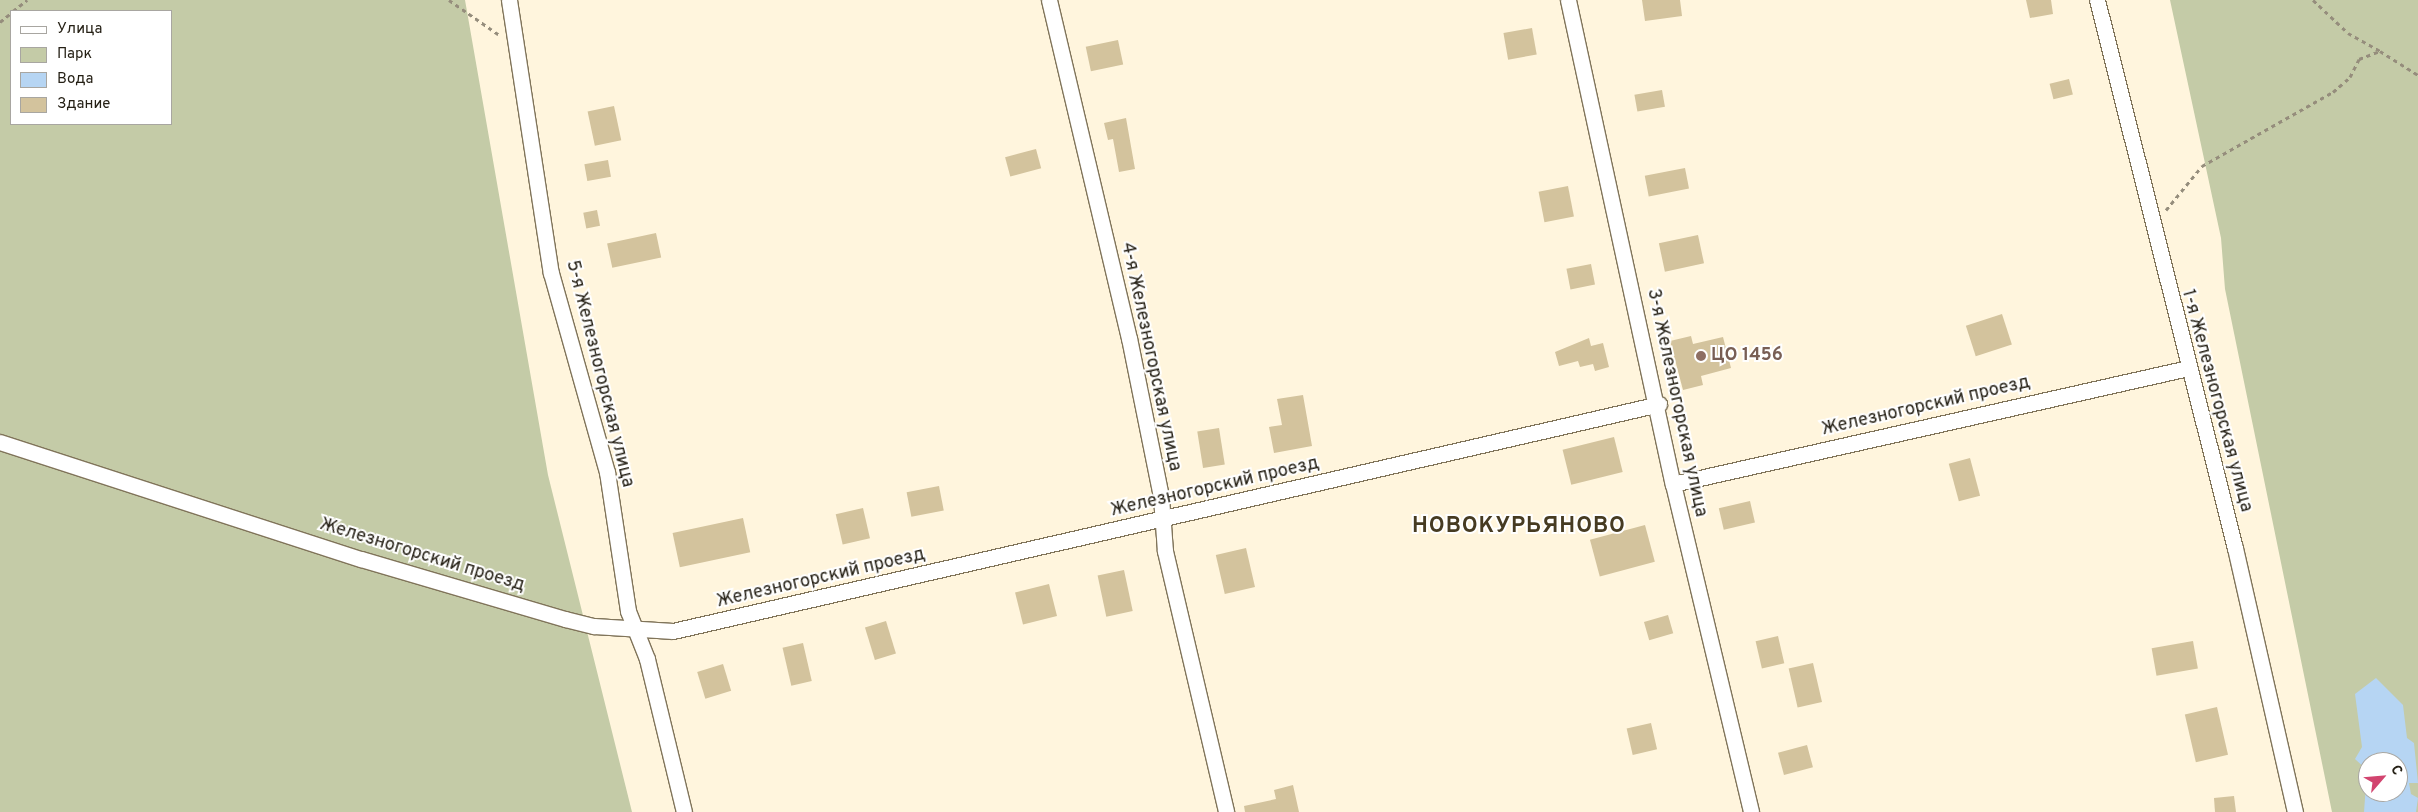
<!DOCTYPE html>
<meta charset="utf-8">
<style>
body{margin:0}
#map{position:relative;width:2418px;height:812px;overflow:hidden;background:#fff5dd;font-family:Overpass,sans-serif}
div>[style]{position:absolute}
.green>*{inset:0;background:#c4cba7}
.water>*{inset:0;background:#b6d5f3}
.building>*{inset:0;background:#d3c39d;transform-origin:0 0}
.path>*{height:3px;margin-top:-1.5px;transform-origin:0;background:repeating-linear-gradient(90deg,#958d7c 0 4px,transparent 0 8px)}
.roads{filter:drop-shadow(1px 0 #80745a) drop-shadow(-1px 0 #80745a) drop-shadow(0 1px #80745a) drop-shadow(0 -1px #80745a)}
.street>*{height:15px;margin:-7.5px;padding:0 7.5px;transform-origin:7.5px;border-radius:7.5px;background:#fff}
.dots>*{width:14px;height:14px;translate:-50% -50%;box-sizing:border-box;border:2px solid #fff;border-radius:50%}
span{translate:-50% -50%;white-space:nowrap;text-align:center;line-height:1.15;-webkit-text-stroke:4px #fff;paint-order:stroke}
.education-label{font-size:18px;color:#785e54;font-weight:700}
.left{translate:0 -50%;text-align:left}
.street-label{font-size:18px;color:#252015}
.district-label{font-size:22px;color:#463b22;font-weight:700;letter-spacing:1px}
.legend{position:absolute;left:10px;top:10px;width:162px;height:115px;box-sizing:border-box;background:#fff;border:1px solid #a8a6a1;margin:0;padding:6px 9px;list-style:none;font-size:15px;color:#252015}
.legend li{display:flex;align-items:center;gap:10px;height:25px}
.legend b{width:25px;border:1px solid #a8a6a1}
.north{position:absolute;left:2358px;top:752px;width:50px;height:50px;box-sizing:border-box;background:#fff;border:1px solid #a8a6a1;border-radius:50%;rotate:63deg;font-size:14px;font-weight:700;line-height:20px;text-align:center;color:#252015}
.north::after{content:'';display:block;margin:auto;width:18px;height:22px;background:#d2446f;clip-path:polygon(50% 0,100% 100%,50% 72%,0 100%)}
</style>
<div id="map">
<div class="green">
<div style="clip-path:polygon(evenodd,0 0,465px 0,548px 475px,632px 812px,0 812px,0 0,11px 11px,171px 11px,171px 124px,11px 124px,11px 11px)"></div>
<div style="clip-path:polygon(evenodd,2170px 0,2418px 0,2418px 812px,2332px 812px,2225px 289px,2221px 238px,2170px 0,2368px 762px,2398px 762px,2398px 792px,2368px 792px,2368px 762px)"></div>
</div>
<div class="water">
<div style="clip-path:polygon(evenodd,2376px 678px,2403px 705px,2407px 738px,2414px 743px,2418px 783px,2409px 783px,2411px 794px,2418px 798px,2416px 812px,2364px 812px,2367px 770px,2355px 759px,2362px 747px,2355px 694px,2376px 678px,2368px 762px,2398px 762px,2398px 792px,2368px 792px,2368px 762px)"></div>
</div>
<div class="building">
<div style="clip-path:polygon(1642px 0,1680px 0,1682px 16px,1645px 21px)"></div>
<div style="clip-path:polygon(2026px 0,2051px 0,2053px 14px,2030px 18px)"></div>
<div style="left:1532px;top:28px;width:27px;height:29px;rotate:80deg"></div>
<div style="left:1118px;top:40px;width:25px;height:33px;rotate:78deg"></div>
<div style="left:2069px;top:79px;width:16px;height:20px;rotate:76deg"></div>
<div style="left:1662px;top:90px;width:17px;height:28px;rotate:80deg"></div>
<div style="left:614px;top:106px;width:35px;height:27px;rotate:78deg"></div>
<div style="clip-path:polygon(1126px 118px,1135px 169px,1119px 172px,1113px 139px,1108px 140px,1104px 123px)"></div>
<div style="left:1036px;top:149px;width:20px;height:32px;rotate:75deg"></div>
<div style="left:608px;top:160px;width:17px;height:24px;rotate:80deg"></div>
<div style="left:1685px;top:168px;width:21px;height:41px;rotate:79deg"></div>
<div style="left:1568px;top:186px;width:31px;height:30px;rotate:79deg"></div>
<div style="left:597px;top:210px;width:16px;height:14px;rotate:79deg"></div>
<div style="left:656px;top:233px;width:25px;height:50px;rotate:78deg"></div>
<div style="left:1698px;top:235px;width:29px;height:40px;rotate:78deg"></div>
<div style="left:1591px;top:264px;width:21px;height:25px;rotate:79deg"></div>
<div style="left:2002px;top:314px;width:32px;height:38px;rotate:72deg"></div>
<div style="clip-path:polygon(1691px 336px,1693px 344px,1723px 337px,1731px 368px,1701px 376px,1703px 385px,1683px 390px,1670px 341px)"></div>
<div style="clip-path:polygon(1589px 338px,1591px 346px,1603px 343px,1609px 367px,1595px 371px,1593px 364px,1580px 367px,1578px 361px,1559px 366px,1555px 352px)"></div>
<div style="clip-path:polygon(1303px 395px,1312px 446px,1274px 453px,1269px 427px,1282px 425px,1277px 399px)"></div>
<div style="left:1219px;top:428px;width:37px;height:22px;rotate:81deg"></div>
<div style="left:1614px;top:437px;width:36px;height:53px;rotate:76deg"></div>
<div style="left:1970px;top:458px;width:39px;height:22px;rotate:75deg"></div>
<div style="left:939px;top:486px;width:25px;height:33px;rotate:79deg"></div>
<div style="left:1750px;top:501px;width:22px;height:32px;rotate:77deg"></div>
<div style="left:863px;top:508px;width:31px;height:28px;rotate:77deg"></div>
<div style="left:743px;top:518px;width:35px;height:72px;rotate:78deg"></div>
<div style="left:1645px;top:525px;width:38px;height:57px;rotate:75deg"></div>
<div style="left:1246px;top:548px;width:40px;height:31px;rotate:77deg"></div>
<div style="left:1124px;top:570px;width:42px;height:27px;rotate:78deg"></div>
<div style="left:1049px;top:584px;width:33px;height:35px;rotate:76deg"></div>
<div style="left:1668px;top:615px;width:19px;height:25px;rotate:74deg"></div>
<div style="left:886px;top:621px;width:34px;height:22px;rotate:73deg"></div>
<div style="left:1778px;top:636px;width:28px;height:23px;rotate:77deg"></div>
<div style="left:2193px;top:641px;width:28px;height:42px;rotate:80deg"></div>
<div style="left:803px;top:643px;width:39px;height:21px;rotate:77deg"></div>
<div style="left:1813px;top:663px;width:40px;height:25px;rotate:77deg"></div>
<div style="left:723px;top:664px;width:28px;height:27px;rotate:73deg"></div>
<div style="left:2217px;top:707px;width:49px;height:33px;rotate:77deg"></div>
<div style="left:1651px;top:723px;width:27px;height:25px;rotate:77deg"></div>
<div style="left:1807px;top:745px;width:23px;height:30px;rotate:75deg"></div>
<div style="clip-path:polygon(1293px 785px,1299px 812px,1245px 812px,1244px 806px,1276px 799px,1274px 790px)"></div>
<div style="clip-path:polygon(2234px 796px,2236px 812px,2215px 812px,2214px 798px)"></div>
</div>
<div class="path">
<div style="left:449px;top:0;width:60px;rotate:34.8deg"></div>
<div style="left:2313px;top:0;width:48px;rotate:43.3deg"></div>
<div style="left:2348px;top:33px;width:37px;rotate:29deg"></div>
<div style="left:13px;top:11px;width:18px;rotate:-38deg"></div>
<div style="left:0;top:22px;width:14px;rotate:-39deg"></div>
<div style="left:2166px;top:210px;width:57px;rotate:-50.7deg"></div>
<div style="left:2202px;top:166px;width:150px;rotate:-29.5deg"></div>
<div style="left:2333px;top:92px;width:23px;rotate:-41deg"></div>
<div style="left:2350px;top:77px;width:20px;rotate:-63deg"></div>
<div style="left:2359px;top:59px;width:22px;rotate:-21deg"></div>
<div style="left:2380px;top:51px;width:45px;rotate:32.3deg"></div>
</div>
<div class="roads">
<div class="street">
<div style="left:509px;top:0;width:276px;rotate:81.3deg"></div>
<div style="left:551px;top:273px;width:207px;rotate:74.3deg"></div>
<div style="left:607px;top:472px;width:141px;rotate:81.4deg"></div>
<div style="left:628px;top:611px;width:52px;rotate:68.4deg"></div>
<div style="left:647px;top:659px;width:157px;rotate:76.4deg"></div>
<div style="left:1049px;top:0;width:347px;rotate:76.7deg"></div>
<div style="left:1129px;top:338px;width:162px;rotate:78.6deg"></div>
<div style="left:1161px;top:497px;width:54px;rotate:85.8deg"></div>
<div style="left:1165px;top:551px;width:268px;rotate:76.8deg"></div>
<div style="left:1568px;top:0;width:495px;rotate:77.8deg"></div>
<div style="left:1673px;top:484px;width:337px;rotate:76.6deg"></div>
<div style="left:2097px;top:0;width:565px;rotate:75.87deg"></div>
<div style="left:2235px;top:548px;width:271px;rotate:77.2deg"></div>
<div style="left:0;top:442px;width:379px;rotate:18deg"></div>
<div style="left:361px;top:559px;width:213px;rotate:16.4deg"></div>
<div style="left:565px;top:619px;width:30px;rotate:14deg"></div>
<div style="left:594px;top:626px;width:79px;rotate:3.6deg"></div>
<div style="left:673px;top:631px;width:1012px;rotate:-12.96deg"></div>
<div style="left:1673px;top:484px;width:528px;rotate:-12.69deg"></div>
</div>
</div>
<div class="dots">
<div style="left:1701px;top:356px;background:#8d6e63"></div>
</div>
<div class="education-label">
<span class="left" style="left:1711px;top:356px">ЦО 1456</span>
</div>
<div class="street-label">
<span style="left:1150px;top:357px;rotate:78deg">4-я Железногорская улица</span>
<span style="left:599px;top:374px;rotate:76deg">5-я Железногорская улица</span>
<span style="left:2216px;top:401px;rotate:75deg">1-я Железногорская улица</span>
<span style="left:1676px;top:403px;rotate:78deg">3-я Железногорская улица</span>
<span style="left:1926px;top:407px;rotate:-13deg">Железногорский проезд</span>
<span style="left:1215px;top:488px;rotate:-13deg">Железногорский проезд</span>
<span style="left:422px;top:556px;rotate:17deg">Железногорский проезд</span>
<span style="left:821px;top:579px;rotate:-13deg">Железногорский проезд</span>
</div>
<div class="district-label">
<span style="left:1519px;top:527px">НОВОКУРЬЯНОВО</span>
</div>
<ul class="legend">
<li><b style="height:6px;background:#fff"></b>Улица</li>
<li><b style="height:14px;background:#c4cba7"></b>Парк</li>
<li><b style="height:14px;background:#b6d5f3"></b>Вода</li>
<li><b style="height:14px;background:#d3c39d"></b>Здание</li>
</ul>
<div class="north">С</div>
</div>
